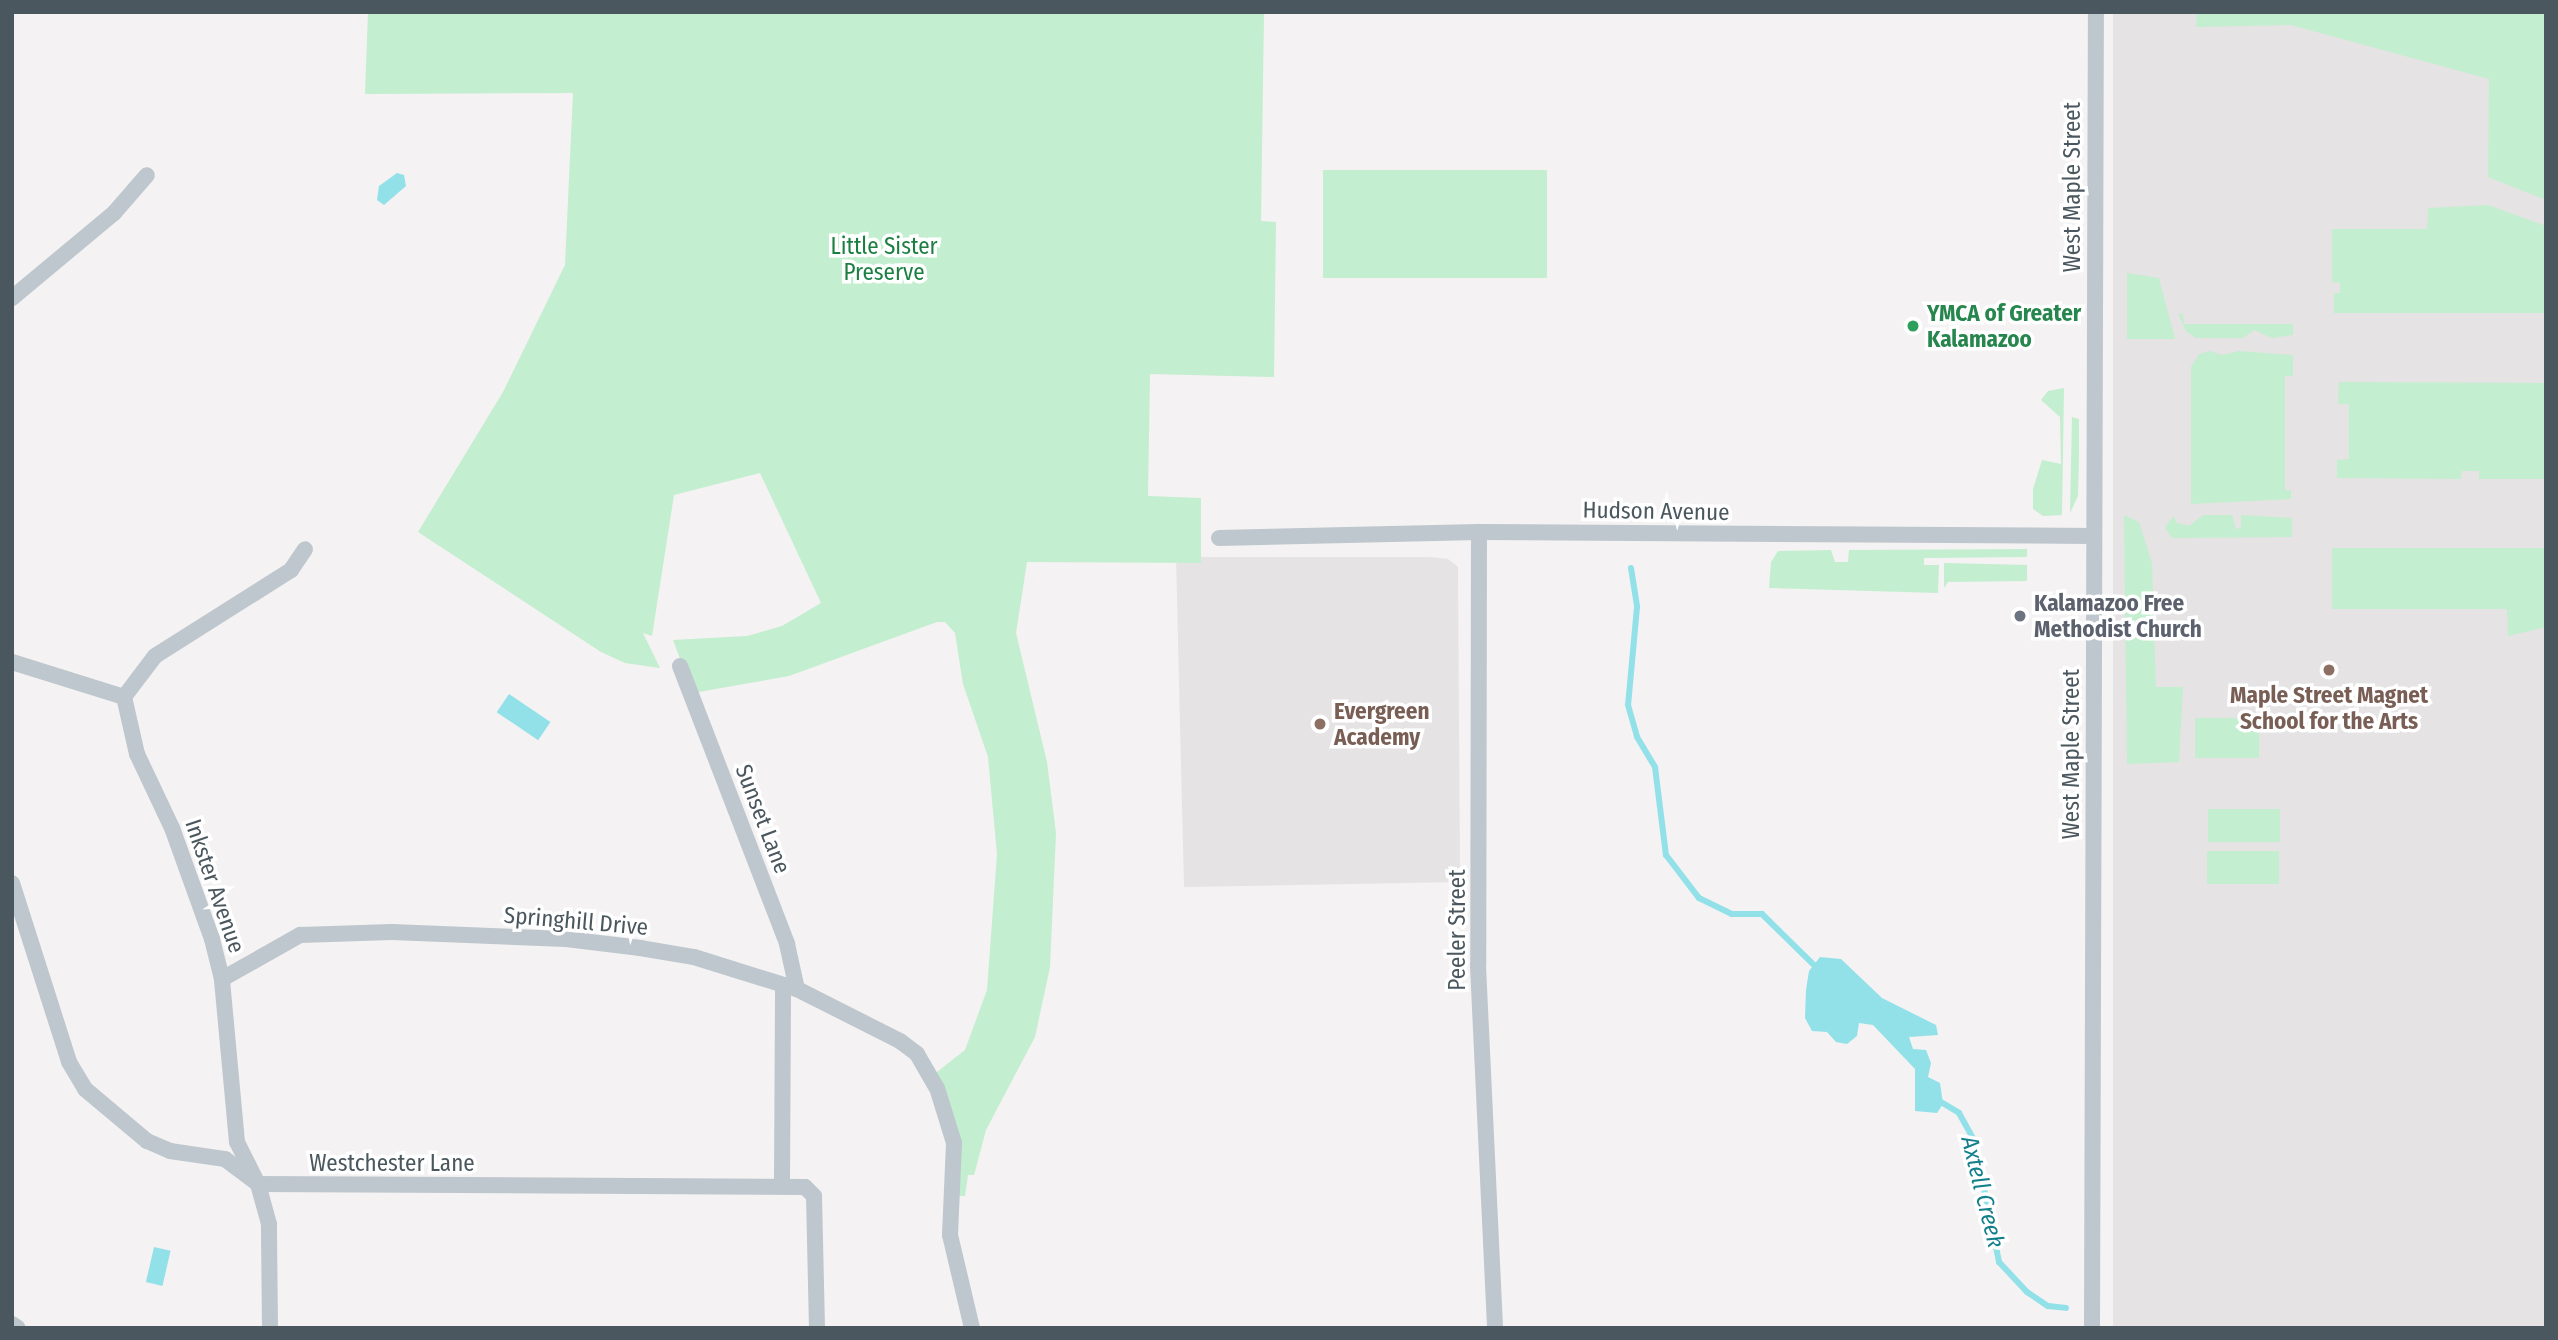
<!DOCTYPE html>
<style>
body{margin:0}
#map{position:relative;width:2558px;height:1340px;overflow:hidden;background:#f4f2f2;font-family:"Fira Sans Condensed",sans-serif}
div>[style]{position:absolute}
.education>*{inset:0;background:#e5e3e3;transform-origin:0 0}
.green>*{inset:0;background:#c3eecf;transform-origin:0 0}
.water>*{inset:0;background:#92e1e9;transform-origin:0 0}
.stream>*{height:6px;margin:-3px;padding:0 3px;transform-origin:3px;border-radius:3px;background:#92e1e9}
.street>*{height:16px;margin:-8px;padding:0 8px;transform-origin:8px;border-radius:8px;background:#bec7cd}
.dots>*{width:19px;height:19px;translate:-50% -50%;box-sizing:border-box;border:4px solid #fff;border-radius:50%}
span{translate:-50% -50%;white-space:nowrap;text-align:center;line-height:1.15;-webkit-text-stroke:7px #fff;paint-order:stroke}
.street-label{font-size:23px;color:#4a575e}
.park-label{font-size:23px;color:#1c7f42}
.leisure-label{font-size:23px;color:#27864d;font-weight:700}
.left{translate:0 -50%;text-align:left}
.worship-label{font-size:23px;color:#5b616d;font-weight:700}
.education-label{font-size:23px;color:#785e54;font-weight:700}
.water-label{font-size:24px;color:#137f8b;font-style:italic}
.frame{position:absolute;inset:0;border:14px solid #4a575e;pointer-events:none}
</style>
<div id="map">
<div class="education">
<div style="left:2113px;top:12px;width:433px;height:1316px"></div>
<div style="clip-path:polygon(1176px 557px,1430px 557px,1448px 559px,1458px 567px,1460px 882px,1184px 887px)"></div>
</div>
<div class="green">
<div style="clip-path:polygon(368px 12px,1264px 12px,1261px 221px,1276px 222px,1274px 377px,1150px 374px,1148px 496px,1201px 498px,1201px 563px,1027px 562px,1016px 633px,1047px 762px,1056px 833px,1050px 967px,1035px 1037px,986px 1130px,974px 1175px,968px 1175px,965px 1196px,952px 1196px,956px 1143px,932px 1076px,965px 1050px,987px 990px,997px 854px,988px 757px,963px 684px,955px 633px,945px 622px,937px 622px,789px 676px,693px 693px,673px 640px,747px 636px,782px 626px,821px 603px,760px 473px,674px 495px,652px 636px,643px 633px,660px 668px,625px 663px,601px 652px,418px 532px,503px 392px,565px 265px,573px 93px,365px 94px)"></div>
<div style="clip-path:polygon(2197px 12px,2546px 12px,2546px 200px,2488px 177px,2489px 79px,2291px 25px,2196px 27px)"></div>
<div style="left:1323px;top:170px;width:224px;height:108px"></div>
<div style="clip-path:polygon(2488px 205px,2546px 226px,2546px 313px,2334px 313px,2334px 293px,2340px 293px,2340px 283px,2332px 282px,2332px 229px,2427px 229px,2428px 208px)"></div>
<div style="clip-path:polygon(2127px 273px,2159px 278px,2175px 339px,2127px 339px)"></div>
<div style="clip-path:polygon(2178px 314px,2183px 314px,2184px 324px,2293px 324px,2293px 335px,2272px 338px,2254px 330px,2243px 338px,2196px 338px,2186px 331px)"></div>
<div style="clip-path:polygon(2210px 351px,2222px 355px,2239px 351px,2293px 355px,2293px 376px,2285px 376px,2285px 490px,2291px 490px,2291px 499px,2191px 504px,2191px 367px,2199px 354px)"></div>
<div style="clip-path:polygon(2339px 382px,2546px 383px,2546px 479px,2479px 479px,2479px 471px,2462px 471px,2461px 479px,2337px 478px,2337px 460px,2349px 459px,2349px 404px,2338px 404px)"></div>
<div style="clip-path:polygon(2064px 388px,2062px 515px,2043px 516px,2033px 509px,2033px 489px,2042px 460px,2061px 464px,2060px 417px,2041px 400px,2048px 391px)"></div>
<div style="clip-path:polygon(2072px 417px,2079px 419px,2079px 454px,2078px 496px,2070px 513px)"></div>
<div style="clip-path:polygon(2124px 515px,2139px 522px,2152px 563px,2156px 687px,2183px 687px,2179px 762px,2127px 764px)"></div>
<div style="clip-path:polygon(2203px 515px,2232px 515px,2236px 529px,2241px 528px,2241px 515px,2292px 518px,2292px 537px,2172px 538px,2165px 528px,2173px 516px,2177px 523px,2189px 526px)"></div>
<div style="clip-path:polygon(2332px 548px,2546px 548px,2546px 627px,2508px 636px,2507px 609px,2332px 609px)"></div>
<div style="clip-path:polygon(2027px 549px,2027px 557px,1924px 558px,1924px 565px,1939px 565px,1938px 593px,1769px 588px,1771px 562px,1778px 551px,1831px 550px,1835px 562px,1848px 562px,1849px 550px)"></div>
<div style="clip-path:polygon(1944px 563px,2027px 565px,2027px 581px,1948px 582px,1944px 588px)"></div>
<div style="left:2195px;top:718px;width:64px;height:40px"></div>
<div style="left:2208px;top:809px;width:72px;height:33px"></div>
<div style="left:2207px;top:851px;width:72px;height:33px"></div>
</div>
<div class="water">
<div style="clip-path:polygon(397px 173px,404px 175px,406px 186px,384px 205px,377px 200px,379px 186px)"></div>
<div style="left:509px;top:694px;width:50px;height:22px;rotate:34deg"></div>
<div style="clip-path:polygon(1820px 957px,1841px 959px,1882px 998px,1936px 1025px,1938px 1035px,1909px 1037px,1913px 1049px,1926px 1050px,1931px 1063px,1928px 1077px,1940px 1083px,1943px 1104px,1937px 1113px,1915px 1111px,1915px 1069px,1873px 1025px,1859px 1023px,1857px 1036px,1847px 1044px,1836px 1042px,1827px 1032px,1812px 1031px,1805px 1018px,1806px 990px,1809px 971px)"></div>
<div style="left:154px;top:1247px;width:17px;height:36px;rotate:13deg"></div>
</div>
<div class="stream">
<div style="left:1631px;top:568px;width:39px;rotate:81deg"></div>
<div style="left:1637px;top:607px;width:98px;rotate:95.2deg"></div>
<div style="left:1628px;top:705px;width:33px;rotate:74deg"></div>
<div style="left:1637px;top:737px;width:35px;rotate:59deg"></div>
<div style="left:1655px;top:767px;width:89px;rotate:82.9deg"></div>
<div style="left:1666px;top:855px;width:54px;rotate:52.5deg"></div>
<div style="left:1699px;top:898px;width:37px;rotate:26deg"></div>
<div style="left:1732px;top:914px;width:30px"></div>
<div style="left:1762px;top:914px;width:78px;rotate:44.5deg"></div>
<div style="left:1936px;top:1099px;width:27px;rotate:31deg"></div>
<div style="left:1959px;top:1113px;width:31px;rotate:61deg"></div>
<div style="left:1974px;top:1140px;width:125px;rotate:78.4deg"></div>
<div style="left:1999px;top:1262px;width:41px;rotate:47deg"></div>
<div style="left:2027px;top:1292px;width:25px;rotate:34deg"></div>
<div style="left:2048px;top:1306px;width:18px;rotate:6deg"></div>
</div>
<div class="street">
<div style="left:12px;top:298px;width:133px;rotate:-39.8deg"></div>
<div style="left:114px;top:213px;width:50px;rotate:-49deg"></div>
<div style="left:1479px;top:532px;width:434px;rotate:90.1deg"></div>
<div style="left:1478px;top:966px;width:362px;rotate:87.3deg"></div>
<div style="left:1219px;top:538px;width:260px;rotate:-1.3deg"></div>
<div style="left:1479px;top:532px;width:614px;rotate:0.37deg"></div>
<div style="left:12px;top:662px;width:117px;rotate:17.4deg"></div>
<div style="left:680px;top:666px;width:298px;rotate:68.9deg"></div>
<div style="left:787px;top:944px;width:46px;rotate:77.5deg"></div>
<div style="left:12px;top:883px;width:188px;rotate:72.3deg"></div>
<div style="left:69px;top:1062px;width:31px;rotate:59deg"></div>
<div style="left:85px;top:1089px;width:81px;rotate:40deg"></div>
<div style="left:147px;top:1141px;width:25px;rotate:23deg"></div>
<div style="left:170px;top:1151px;width:56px;rotate:8.3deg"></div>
<div style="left:225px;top:1159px;width:41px;rotate:37.1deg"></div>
<div style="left:258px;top:1184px;width:547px;rotate:0.31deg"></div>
<div style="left:805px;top:1187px;width:13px;rotate:45deg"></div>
<div style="left:814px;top:1196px;width:132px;rotate:88.7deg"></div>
<div style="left:222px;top:979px;width:90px;rotate:-29.4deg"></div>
<div style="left:300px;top:935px;width:92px;rotate:-1.9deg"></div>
<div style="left:392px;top:932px;width:174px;rotate:2.3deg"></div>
<div style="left:566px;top:939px;width:75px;rotate:6.9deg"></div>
<div style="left:640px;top:948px;width:55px;rotate:9.5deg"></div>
<div style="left:694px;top:957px;width:108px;rotate:17.3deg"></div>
<div style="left:797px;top:989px;width:115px;rotate:26.8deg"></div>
<div style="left:900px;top:1041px;width:21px;rotate:37deg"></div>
<div style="left:917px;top:1054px;width:39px;rotate:60deg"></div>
<div style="left:937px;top:1088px;width:58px;rotate:72.8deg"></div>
<div style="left:954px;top:1143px;width:92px;rotate:92.5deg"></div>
<div style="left:950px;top:1235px;width:96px;rotate:76.7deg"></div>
<div style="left:782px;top:1184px;width:199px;rotate:-89.7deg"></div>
<div style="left:12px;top:1324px;width:7px;rotate:34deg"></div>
<div style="left:270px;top:1328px;width:104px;rotate:-90.6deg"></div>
<div style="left:269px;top:1224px;width:41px;rotate:-105.4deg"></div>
<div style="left:258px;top:1184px;width:47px;rotate:-116.6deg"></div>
<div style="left:237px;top:1142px;width:164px;rotate:-95.3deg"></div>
<div style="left:222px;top:979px;width:41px;rotate:-104deg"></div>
<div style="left:212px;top:939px;width:118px;rotate:-109.8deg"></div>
<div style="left:172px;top:828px;width:82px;rotate:-115.3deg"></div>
<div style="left:137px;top:754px;width:58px;rotate:-102.8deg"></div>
<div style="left:124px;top:697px;width:51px;rotate:-52.9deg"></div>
<div style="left:155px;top:656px;width:161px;rotate:-32.3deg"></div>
<div style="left:291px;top:570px;width:25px;rotate:-56deg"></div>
<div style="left:2092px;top:1328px;width:1316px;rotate:-89.83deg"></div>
</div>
<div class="dots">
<div style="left:1913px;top:326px;background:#2e9e5b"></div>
<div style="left:2020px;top:616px;background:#6b7280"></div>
<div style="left:2329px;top:670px;background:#8d6e63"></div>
<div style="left:1320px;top:724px;background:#8d6e63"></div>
</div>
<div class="street-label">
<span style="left:2072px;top:187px;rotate:-90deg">West Maple Street</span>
<span style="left:1656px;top:511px;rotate:1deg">Hudson Avenue</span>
<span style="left:2071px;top:754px;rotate:-90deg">West Maple Street</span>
<span style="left:763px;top:819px;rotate:69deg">Sunset Lane</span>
<span style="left:215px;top:886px;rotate:71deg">Inkster Avenue</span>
<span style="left:576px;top:921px;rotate:5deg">Springhill Drive</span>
<span style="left:1457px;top:930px;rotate:-90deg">Peeler Street</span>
<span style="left:392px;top:1163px">Westchester Lane</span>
</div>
<div class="park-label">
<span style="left:884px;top:259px">Little Sister<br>Preserve</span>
</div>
<div class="leisure-label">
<span class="left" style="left:1927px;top:326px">YMCA of Greater<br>Kalamazoo</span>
</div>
<div class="worship-label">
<span class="left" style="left:2034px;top:616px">Kalamazoo Free<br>Methodist Church</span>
</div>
<div class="education-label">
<span style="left:2329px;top:708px">Maple Street Magnet<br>School for the Arts</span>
<span class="left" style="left:1334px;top:724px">Evergreen<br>Academy</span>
</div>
<div class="water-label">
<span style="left:1982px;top:1192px;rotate:76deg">Axtell Creek</span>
</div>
<div class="frame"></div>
</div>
